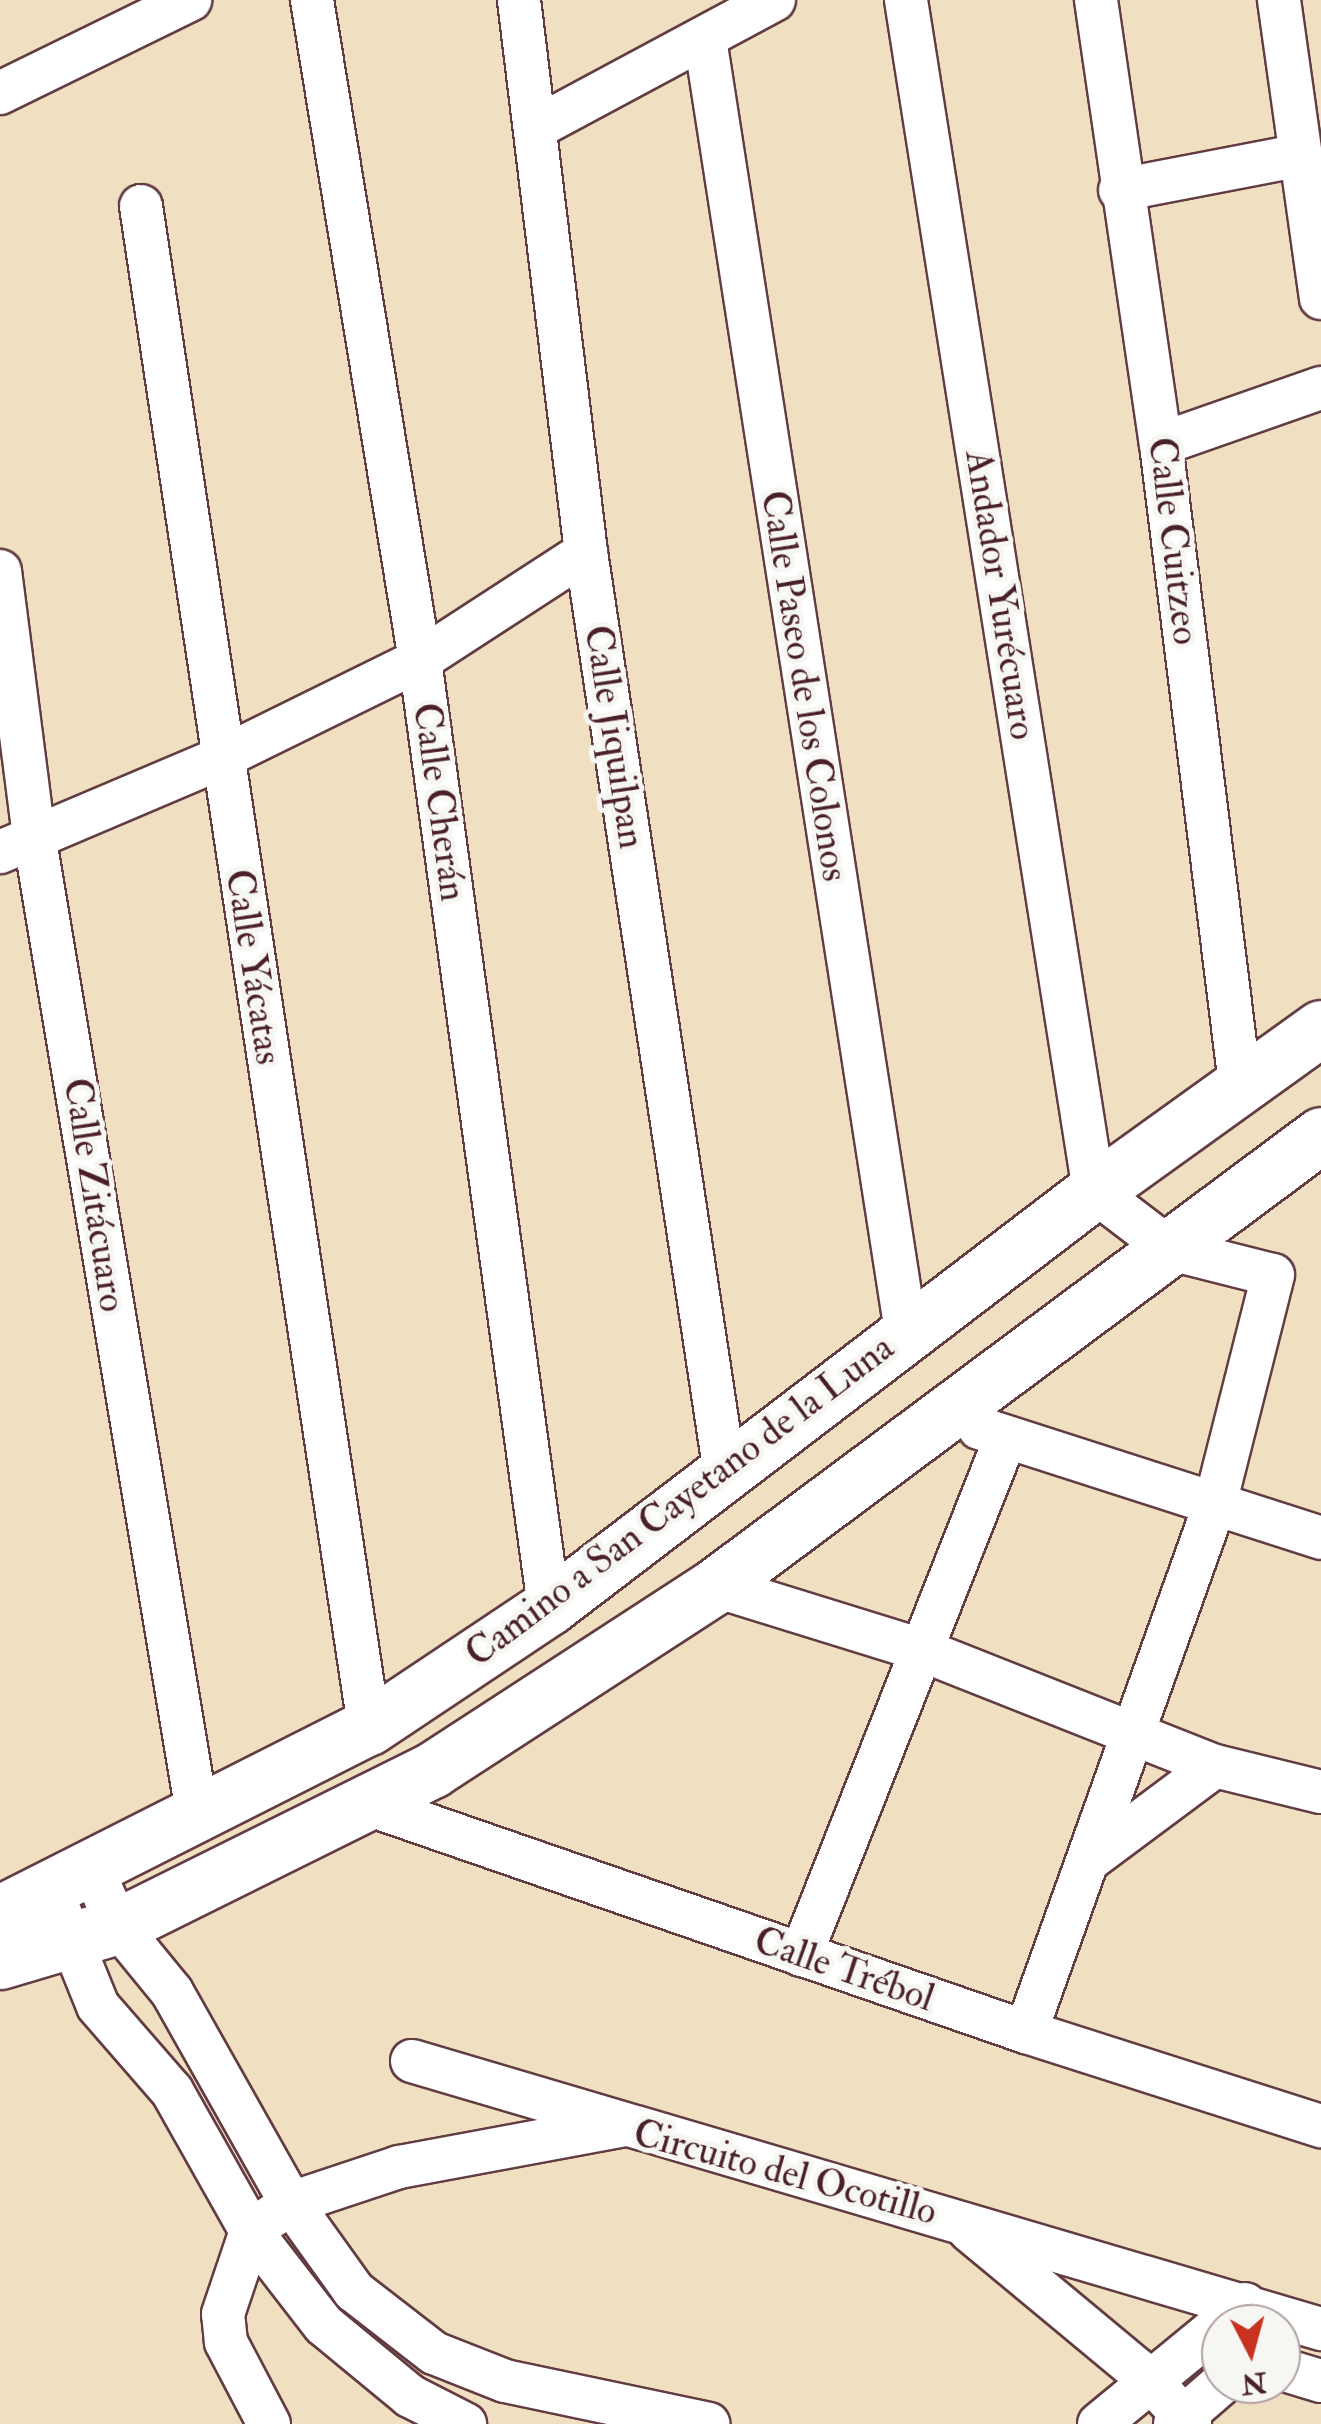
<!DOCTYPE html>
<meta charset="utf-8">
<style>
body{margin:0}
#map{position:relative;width:1321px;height:2424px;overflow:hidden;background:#f1dfc2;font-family:"IM FELL Double Pica",serif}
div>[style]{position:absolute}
.roads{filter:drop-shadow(2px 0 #633c42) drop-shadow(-2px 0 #633c42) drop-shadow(0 2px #633c42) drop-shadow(0 -2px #633c42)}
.minor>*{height:42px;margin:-21px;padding:0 21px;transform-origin:21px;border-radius:21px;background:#fff}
.tertiary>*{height:55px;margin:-27.5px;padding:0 27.5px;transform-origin:27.5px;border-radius:27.5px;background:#fff}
span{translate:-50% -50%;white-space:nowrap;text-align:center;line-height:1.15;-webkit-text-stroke:10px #f6f6f2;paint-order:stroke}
.street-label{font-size:38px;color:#4a1f2b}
.north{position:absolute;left:1201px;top:2304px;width:100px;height:100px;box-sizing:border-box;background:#f6f6f2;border:2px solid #b1a0a2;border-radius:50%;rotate:174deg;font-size:28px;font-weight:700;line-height:40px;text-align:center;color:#4a1f2b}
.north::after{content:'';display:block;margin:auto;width:35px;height:45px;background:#c8321e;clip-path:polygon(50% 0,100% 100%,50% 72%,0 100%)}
</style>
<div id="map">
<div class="roads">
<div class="minor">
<div style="left:312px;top:0;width:669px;rotate:80.71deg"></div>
<div style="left:420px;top:660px;width:956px;rotate:82.24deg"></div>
<div style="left:519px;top:0;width:556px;rotate:83.08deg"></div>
<div style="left:586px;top:552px;width:931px;rotate:81.42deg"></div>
<div style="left:906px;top:0;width:1206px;rotate:81.03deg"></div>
<div style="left:1094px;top:1191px;width:96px;rotate:37.3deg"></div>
<div style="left:1170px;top:1249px;width:106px;rotate:14.2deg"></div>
<div style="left:1273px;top:1275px;width:236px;rotate:104.2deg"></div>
<div style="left:1215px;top:1504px;width:561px;rotate:109.7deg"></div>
<div style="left:1096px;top:0;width:449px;rotate:81.7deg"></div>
<div style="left:1161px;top:444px;width:645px;rotate:82.96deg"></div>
<div style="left:1279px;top:0;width:301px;rotate:82deg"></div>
<div style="left:705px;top:39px;width:1309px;rotate:81.16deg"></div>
<div style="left:0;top:93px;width:212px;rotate:-26.1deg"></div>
<div style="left:537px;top:127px;width:269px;rotate:-28.2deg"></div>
<div style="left:1120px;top:190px;width:179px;rotate:-10.9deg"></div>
<div style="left:141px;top:206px;width:1538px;rotate:81.47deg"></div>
<div style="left:1161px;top:444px;width:170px;rotate:-19.3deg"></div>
<div style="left:0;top:571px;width:266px;rotate:82.7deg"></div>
<div style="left:34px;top:835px;width:997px;rotate:80.53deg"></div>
<div style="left:0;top:852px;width:240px;rotate:-23deg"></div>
<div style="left:221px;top:758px;width:222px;rotate:-26.2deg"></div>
<div style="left:420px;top:660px;width:198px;rotate:-33deg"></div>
<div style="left:979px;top:1428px;width:359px;rotate:17.8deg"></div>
<div style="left:715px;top:1586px;width:214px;rotate:17.2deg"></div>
<div style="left:919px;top:1649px;width:318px;rotate:21.6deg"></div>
<div style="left:1215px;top:1766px;width:109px;rotate:13.8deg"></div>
<div style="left:370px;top:1805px;width:694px;rotate:19.09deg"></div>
<div style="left:1026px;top:2032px;width:310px;rotate:17.7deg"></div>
<div style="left:1093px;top:1857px;width:152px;rotate:-36.7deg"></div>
<div style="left:92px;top:1869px;width:63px;rotate:65.5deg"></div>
<div style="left:118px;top:1926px;width:85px;rotate:50.7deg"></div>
<div style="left:172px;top:1992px;width:242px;rotate:60.6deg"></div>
<div style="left:291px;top:2203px;width:108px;rotate:54.4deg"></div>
<div style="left:354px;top:2291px;width:101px;rotate:37.8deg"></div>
<div style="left:434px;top:2353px;width:76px;rotate:21.5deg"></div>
<div style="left:505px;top:2381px;width:208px;rotate:11.9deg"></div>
<div style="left:60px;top:1912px;width:101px;rotate:68deg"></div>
<div style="left:98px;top:2006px;width:113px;rotate:49deg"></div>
<div style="left:172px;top:2091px;width:161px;rotate:60.6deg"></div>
<div style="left:251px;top:2231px;width:119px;rotate:52.2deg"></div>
<div style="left:324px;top:2325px;width:112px;rotate:39.5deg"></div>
<div style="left:410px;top:2396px;width:62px;rotate:27deg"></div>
<div style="left:801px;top:1955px;width:557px;rotate:-68.41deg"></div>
<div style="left:412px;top:2061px;width:948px;rotate:16.43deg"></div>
<div style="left:969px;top:2230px;width:238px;rotate:39.7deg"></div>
<div style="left:1152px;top:2382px;width:57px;rotate:47.9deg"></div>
<div style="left:1281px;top:2369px;width:42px;rotate:16.7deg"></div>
<div style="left:269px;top:2424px;width:93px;rotate:-117.7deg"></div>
<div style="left:226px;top:2342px;width:28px;rotate:-96deg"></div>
<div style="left:223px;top:2314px;width:88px;rotate:-71.4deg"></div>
<div style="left:251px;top:2231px;width:49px;rotate:-35deg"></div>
<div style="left:291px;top:2203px;width:114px;rotate:-18.4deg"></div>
<div style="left:399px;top:2167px;width:225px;rotate:-10.5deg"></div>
<div style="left:1099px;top:2424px;width:189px;rotate:-39.4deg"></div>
<div style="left:1175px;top:2424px;width:61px;rotate:-41deg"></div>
</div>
<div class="tertiary">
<div style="left:0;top:1913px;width:413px;rotate:-26.8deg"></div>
<div style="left:369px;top:1727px;width:216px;rotate:-33.7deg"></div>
<div style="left:549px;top:1607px;width:686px;rotate:-37.35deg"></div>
<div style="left:1094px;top:1191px;width:279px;rotate:-35.7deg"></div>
<div style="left:0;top:1961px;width:123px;rotate:-16.5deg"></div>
<div style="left:118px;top:1926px;width:351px;rotate:-26.4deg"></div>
<div style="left:432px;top:1770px;width:338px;rotate:-33deg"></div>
<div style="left:715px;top:1586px;width:755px;rotate:-36.66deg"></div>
</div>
</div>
<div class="street-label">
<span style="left:1173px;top:541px;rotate:83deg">Calle Cuitzeo</span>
<span style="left:1000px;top:595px;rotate:81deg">Andador Yurécuaro</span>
<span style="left:804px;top:686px;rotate:81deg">Calle Paseo de los Colonos</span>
<span style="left:614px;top:737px;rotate:81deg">Calle Jiquilpan</span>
<span style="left:439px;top:802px;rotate:82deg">Calle Cherán</span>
<span style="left:253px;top:967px;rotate:81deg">Calle Yácatas</span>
<span style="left:94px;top:1195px;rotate:81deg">Calle Zitácuaro</span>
<span style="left:680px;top:1501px;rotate:-37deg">Camino a San Cayetano de la Luna</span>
<span style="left:844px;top:1970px;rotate:19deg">Calle Trébol</span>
<span style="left:785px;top:2173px;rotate:15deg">Circuito del Ocotillo</span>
</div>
<div class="north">N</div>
</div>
